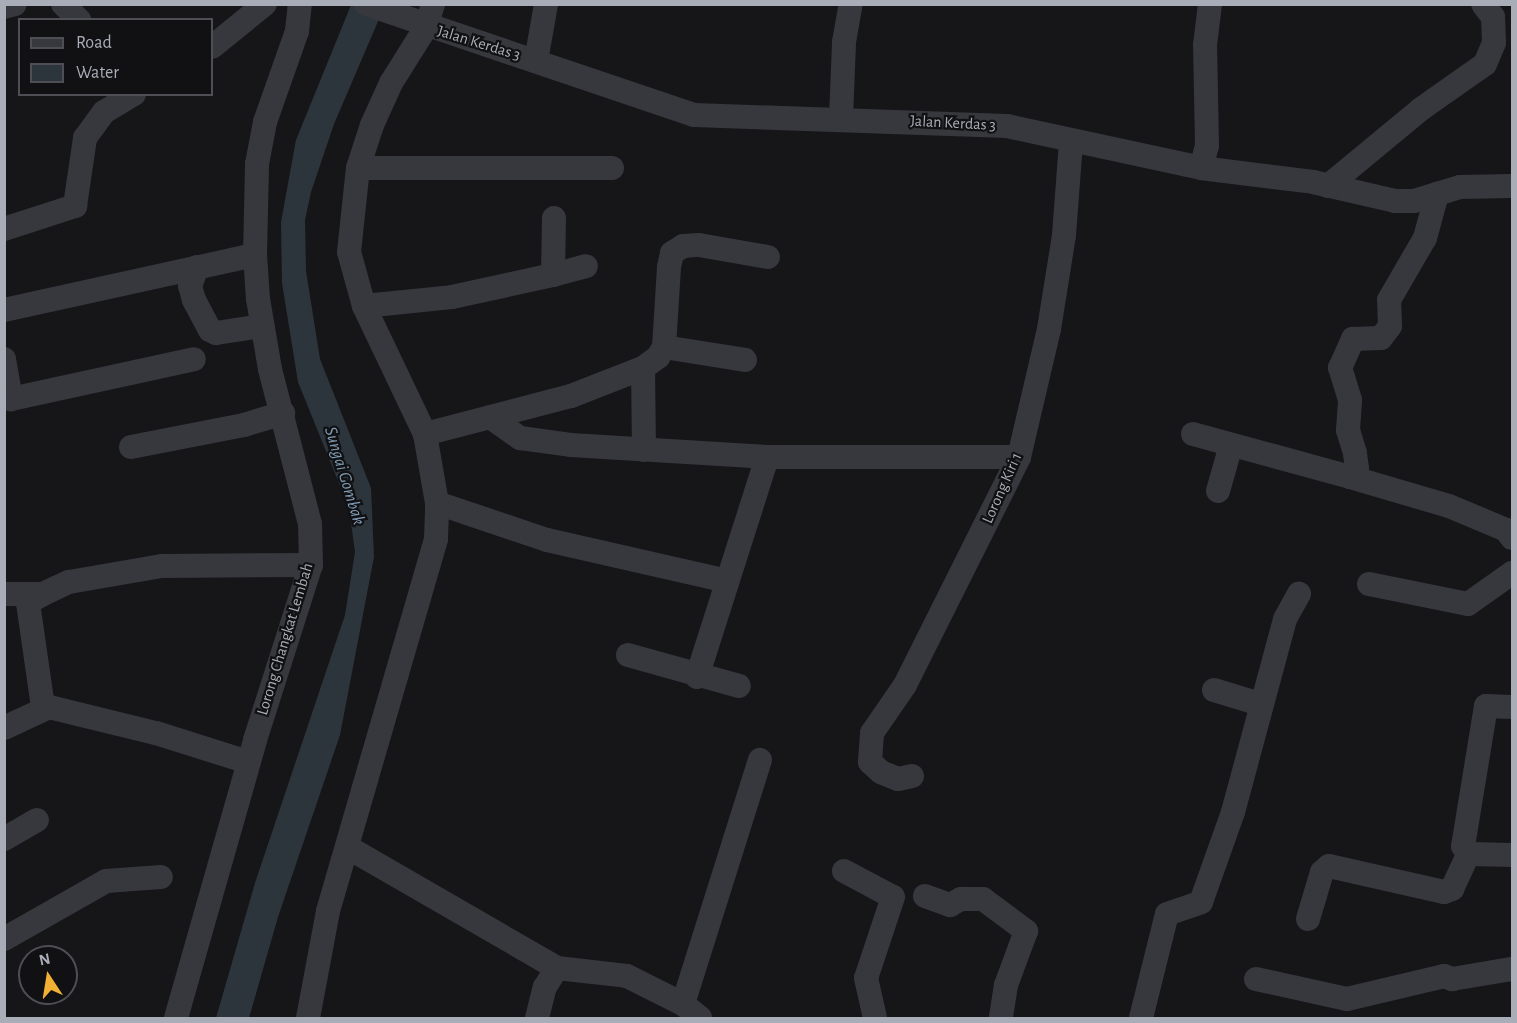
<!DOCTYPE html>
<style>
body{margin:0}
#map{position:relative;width:1517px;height:1023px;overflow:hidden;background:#161618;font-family:"Alegreya Sans",sans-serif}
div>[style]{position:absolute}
.water>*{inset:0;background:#2c353c}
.minor>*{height:24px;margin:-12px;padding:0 12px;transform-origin:12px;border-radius:12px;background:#37383d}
span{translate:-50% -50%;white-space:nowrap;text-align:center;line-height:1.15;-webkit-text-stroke:4.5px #111113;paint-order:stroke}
.street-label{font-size:16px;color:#a8adb8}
.water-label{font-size:18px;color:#7f9bb3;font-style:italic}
.frame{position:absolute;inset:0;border:6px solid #a8adb8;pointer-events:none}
.legend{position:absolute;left:18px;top:18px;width:195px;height:78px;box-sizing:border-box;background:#111113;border:2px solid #4d4f55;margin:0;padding:8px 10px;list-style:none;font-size:18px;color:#a8adb8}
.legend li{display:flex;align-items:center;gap:12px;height:30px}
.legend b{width:30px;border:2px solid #4d4f55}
.north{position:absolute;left:18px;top:945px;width:60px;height:60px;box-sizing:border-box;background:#111113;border:2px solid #4d4f55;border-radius:50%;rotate:348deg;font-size:16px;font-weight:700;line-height:24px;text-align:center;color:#a8adb8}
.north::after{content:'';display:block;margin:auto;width:21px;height:27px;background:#f2b134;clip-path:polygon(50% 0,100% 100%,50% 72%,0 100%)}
</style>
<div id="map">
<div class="water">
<div style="clip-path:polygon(351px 5px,385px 5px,334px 124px,311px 192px,305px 220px,306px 271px,320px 359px,371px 488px,374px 557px,340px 735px,278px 917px,249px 1018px,216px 1018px,255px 883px,345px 615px,355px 552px,349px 508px,298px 382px,282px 283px,281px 222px,296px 140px)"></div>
</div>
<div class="minor">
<div style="left:63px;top:4px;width:23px;rotate:45deg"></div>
<div style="left:366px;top:4px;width:346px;rotate:18.7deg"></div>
<div style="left:694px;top:115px;width:313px;rotate:2deg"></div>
<div style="left:1007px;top:126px;width:198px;rotate:12.2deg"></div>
<div style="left:1201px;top:168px;width:113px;rotate:7.1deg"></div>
<div style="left:1313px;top:182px;width:84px;rotate:13deg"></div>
<div style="left:1395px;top:201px;width:19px"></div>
<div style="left:1414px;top:201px;width:48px;rotate:-16.9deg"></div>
<div style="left:1460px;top:187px;width:52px;rotate:-1.1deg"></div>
<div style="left:4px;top:7px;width:11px;rotate:-15deg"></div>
<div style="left:212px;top:47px;width:68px;rotate:-39.1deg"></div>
<div style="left:536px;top:61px;width:58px;rotate:-80deg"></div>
<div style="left:841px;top:118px;width:76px;rotate:-87.7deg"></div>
<div style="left:844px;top:42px;width:39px;rotate:-80deg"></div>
<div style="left:358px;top:168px;width:254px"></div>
<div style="left:1201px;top:168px;width:23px;rotate:-75deg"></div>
<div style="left:1207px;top:146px;width:101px;rotate:-91.1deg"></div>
<div style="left:1205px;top:45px;width:41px;rotate:-83deg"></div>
<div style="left:1328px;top:186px;width:121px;rotate:-39.6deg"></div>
<div style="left:1421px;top:109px;width:78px;rotate:-35.1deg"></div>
<div style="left:1485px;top:64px;width:23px;rotate:-67deg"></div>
<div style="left:1494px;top:43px;width:26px;rotate:-92deg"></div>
<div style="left:1493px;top:17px;width:16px;rotate:-128deg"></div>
<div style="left:4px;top:229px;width:75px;rotate:-17.9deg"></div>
<div style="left:75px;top:206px;width:69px;rotate:-81.6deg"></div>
<div style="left:85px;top:138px;width:32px;rotate:-54deg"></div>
<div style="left:104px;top:112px;width:35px;rotate:-31deg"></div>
<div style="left:197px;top:267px;width:20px;rotate:110deg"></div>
<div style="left:190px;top:286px;width:15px;rotate:74deg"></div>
<div style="left:194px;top:300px;width:34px;rotate:62deg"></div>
<div style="left:210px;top:330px;width:7px;rotate:27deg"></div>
<div style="left:216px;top:333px;width:47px;rotate:-8.7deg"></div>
<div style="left:553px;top:275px;width:34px;rotate:-15deg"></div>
<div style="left:364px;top:306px;width:88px;rotate:-5.8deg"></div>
<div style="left:452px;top:297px;width:103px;rotate:-12.3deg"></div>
<div style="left:553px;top:275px;width:57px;rotate:-89deg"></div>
<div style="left:4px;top:310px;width:257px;rotate:-12.4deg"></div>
<div style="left:664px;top:347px;width:82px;rotate:9.1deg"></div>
<div style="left:4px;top:359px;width:41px;rotate:80.1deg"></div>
<div style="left:11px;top:399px;width:187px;rotate:-12.3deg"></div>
<div style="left:643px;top:368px;width:82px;rotate:89.3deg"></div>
<div style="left:490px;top:417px;width:37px;rotate:35deg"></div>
<div style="left:520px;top:438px;width:51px;rotate:7.8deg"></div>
<div style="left:571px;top:445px;width:196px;rotate:3.5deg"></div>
<div style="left:767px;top:457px;width:252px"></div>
<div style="left:425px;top:434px;width:151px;rotate:-14.6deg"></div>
<div style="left:571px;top:396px;width:77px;rotate:-21.3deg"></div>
<div style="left:643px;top:368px;width:19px;rotate:-36deg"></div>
<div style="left:658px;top:357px;width:12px;rotate:-59deg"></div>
<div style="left:664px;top:347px;width:80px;rotate:-86.4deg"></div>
<div style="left:669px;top:267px;width:14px;rotate:-78deg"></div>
<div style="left:672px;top:253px;width:13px;rotate:-32deg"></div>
<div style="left:683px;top:246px;width:16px;rotate:-4deg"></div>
<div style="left:699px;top:245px;width:70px;rotate:9.9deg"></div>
<div style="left:1193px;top:434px;width:163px;rotate:15.3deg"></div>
<div style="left:1350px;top:477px;width:11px;rotate:-52deg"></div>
<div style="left:1357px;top:468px;width:15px;rotate:-98deg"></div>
<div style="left:1355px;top:453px;width:24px;rotate:-107deg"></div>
<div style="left:1348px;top:430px;width:30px;rotate:-86deg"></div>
<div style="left:1350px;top:400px;width:34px;rotate:-107deg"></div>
<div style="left:1340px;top:368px;width:32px;rotate:-66deg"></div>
<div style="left:1353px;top:339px;width:28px;rotate:-2deg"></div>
<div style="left:1381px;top:338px;width:15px;rotate:-53deg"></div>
<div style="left:1390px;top:326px;width:26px;rotate:-92deg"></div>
<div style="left:1389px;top:300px;width:72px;rotate:-59.9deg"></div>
<div style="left:1425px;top:238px;width:46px;rotate:-74.7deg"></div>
<div style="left:131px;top:447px;width:115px;rotate:-11deg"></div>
<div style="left:244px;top:425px;width:41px;rotate:-17.1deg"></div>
<div style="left:1350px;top:477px;width:103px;rotate:16.3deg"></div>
<div style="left:1449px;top:506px;width:62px;rotate:22.8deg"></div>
<div style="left:1506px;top:530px;width:10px;rotate:53deg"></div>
<div style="left:1218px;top:491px;width:48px;rotate:-74.2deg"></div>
<div style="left:437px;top:503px;width:116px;rotate:18.6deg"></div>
<div style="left:547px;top:540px;width:185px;rotate:12.8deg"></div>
<div style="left:1369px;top:584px;width:101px;rotate:11.4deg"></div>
<div style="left:1468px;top:604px;width:54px;rotate:-35.2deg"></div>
<div style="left:4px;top:594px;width:39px"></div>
<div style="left:628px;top:655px;width:115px;rotate:15.6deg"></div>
<div style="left:697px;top:677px;width:231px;rotate:-72.3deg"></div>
<div style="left:1214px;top:690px;width:48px;rotate:16.9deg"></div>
<div style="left:43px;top:707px;width:105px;rotate:-98.2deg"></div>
<div style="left:28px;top:603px;width:17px;rotate:-31deg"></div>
<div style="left:43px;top:594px;width:29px;rotate:-25deg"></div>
<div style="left:69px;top:582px;width:94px;rotate:-9.8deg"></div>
<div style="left:162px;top:566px;width:149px;rotate:-0.4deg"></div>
<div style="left:1512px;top:707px;width:26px;rotate:-178deg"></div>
<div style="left:1486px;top:706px;width:142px;rotate:99.3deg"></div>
<div style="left:1463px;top:846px;width:11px;rotate:49deg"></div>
<div style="left:1470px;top:854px;width:42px;rotate:1.4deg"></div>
<div style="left:4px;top:728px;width:50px;rotate:-25deg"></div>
<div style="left:49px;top:707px;width:110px;rotate:13.7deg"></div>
<div style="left:156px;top:733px;width:96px;rotate:17.5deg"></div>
<div style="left:912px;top:776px;width:14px;rotate:168deg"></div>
<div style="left:898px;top:779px;width:18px;rotate:-158deg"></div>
<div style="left:881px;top:772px;width:15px;rotate:-138deg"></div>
<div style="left:870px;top:762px;width:29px;rotate:-86deg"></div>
<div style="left:872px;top:733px;width:58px;rotate:-55.5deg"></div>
<div style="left:905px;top:685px;width:255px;rotate:-63.4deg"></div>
<div style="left:1019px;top:457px;width:131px;rotate:-76.8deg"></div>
<div style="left:1049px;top:329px;width:95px;rotate:-80.9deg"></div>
<div style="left:1064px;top:235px;width:94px;rotate:-85.7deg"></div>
<div style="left:4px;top:839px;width:38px;rotate:-30deg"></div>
<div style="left:349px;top:848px;width:240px;rotate:30deg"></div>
<div style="left:557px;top:968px;width:70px;rotate:6.5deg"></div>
<div style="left:627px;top:976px;width:63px;rotate:26.6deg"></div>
<div style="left:683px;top:1004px;width:22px;rotate:39deg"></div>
<div style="left:844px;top:871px;width:55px;rotate:28deg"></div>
<div style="left:893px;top:897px;width:85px;rotate:108.4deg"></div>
<div style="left:866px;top:978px;width:41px;rotate:77.3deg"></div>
<div style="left:925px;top:896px;width:27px;rotate:20deg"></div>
<div style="left:950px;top:905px;width:13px;rotate:-29deg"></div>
<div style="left:961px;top:899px;width:22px"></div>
<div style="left:983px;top:899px;width:54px;rotate:36.7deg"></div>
<div style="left:1026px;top:931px;width:58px;rotate:110.3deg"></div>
<div style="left:1006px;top:985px;width:33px;rotate:99deg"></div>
<div style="left:1308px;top:919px;width:49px;rotate:-73.4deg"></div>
<div style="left:1322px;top:872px;width:9px;rotate:-41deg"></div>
<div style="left:1329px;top:866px;width:118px;rotate:12.7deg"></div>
<div style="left:1444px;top:892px;width:9px;rotate:-21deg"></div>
<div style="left:1452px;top:889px;width:40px;rotate:-65deg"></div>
<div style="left:4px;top:939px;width:117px;rotate:-29.6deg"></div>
<div style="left:106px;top:881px;width:55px;rotate:-4.2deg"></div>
<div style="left:1256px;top:979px;width:93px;rotate:12.4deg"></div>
<div style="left:1347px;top:999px;width:100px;rotate:-13.3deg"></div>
<div style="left:1444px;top:976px;width:9px;rotate:21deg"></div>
<div style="left:1452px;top:979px;width:61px;rotate:-9.5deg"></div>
<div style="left:683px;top:1004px;width:256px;rotate:-72.5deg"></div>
<div style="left:176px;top:1018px;width:289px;rotate:-74.1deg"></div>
<div style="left:255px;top:740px;width:184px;rotate:-72.3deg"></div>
<div style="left:311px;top:565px;width:41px;rotate:-91.4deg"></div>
<div style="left:310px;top:524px;width:160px;rotate:-104.5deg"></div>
<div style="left:270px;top:369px;width:71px;rotate:-99.7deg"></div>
<div style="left:258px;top:299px;width:44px;rotate:-93.9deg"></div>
<div style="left:255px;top:255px;width:91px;rotate:-88.7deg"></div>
<div style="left:257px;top:164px;width:43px;rotate:-79.2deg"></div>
<div style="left:265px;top:122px;width:96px;rotate:-70.6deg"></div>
<div style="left:297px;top:31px;width:27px;rotate:-84deg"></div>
<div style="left:308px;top:1018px;width:109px;rotate:-79.4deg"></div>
<div style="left:328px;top:911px;width:387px;rotate:-73.8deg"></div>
<div style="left:436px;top:539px;width:36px;rotate:-88deg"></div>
<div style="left:437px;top:503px;width:70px;rotate:-99.9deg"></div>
<div style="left:425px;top:434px;width:142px;rotate:-115.5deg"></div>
<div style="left:364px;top:306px;width:56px;rotate:-105.5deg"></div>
<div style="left:349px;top:252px;width:84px;rotate:-83.9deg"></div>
<div style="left:358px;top:168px;width:45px;rotate:-72deg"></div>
<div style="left:372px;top:125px;width:46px;rotate:-65.7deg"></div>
<div style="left:391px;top:83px;width:66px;rotate:-58deg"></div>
<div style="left:426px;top:27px;width:24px;rotate:-73deg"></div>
<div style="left:537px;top:1018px;width:32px;rotate:-76deg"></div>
<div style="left:545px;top:987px;width:22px;rotate:-58deg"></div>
<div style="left:1141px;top:1018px;width:107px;rotate:-76deg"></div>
<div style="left:1167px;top:914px;width:36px;rotate:-19deg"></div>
<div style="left:1201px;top:902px;width:96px;rotate:-70.4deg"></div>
<div style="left:1233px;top:812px;width:200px;rotate:-74.9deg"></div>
<div style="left:1285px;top:619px;width:29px;rotate:-61deg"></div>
</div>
<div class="street-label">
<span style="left:479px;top:43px;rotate:17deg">Jalan Kerdas 3</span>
<span style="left:953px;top:123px;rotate:3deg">Jalan Kerdas 3</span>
<span style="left:1002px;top:488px;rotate:-66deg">Lorong Kiri 1</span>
<span style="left:285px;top:639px;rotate:-73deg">Lorong Changkat Lembah</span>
</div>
<div class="water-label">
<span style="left:344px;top:476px;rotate:73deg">Sungai Gombak</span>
</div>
<div class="frame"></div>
<ul class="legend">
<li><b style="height:8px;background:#37383d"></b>Road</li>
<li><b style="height:16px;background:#2c353c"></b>Water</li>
</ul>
<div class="north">N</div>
</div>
